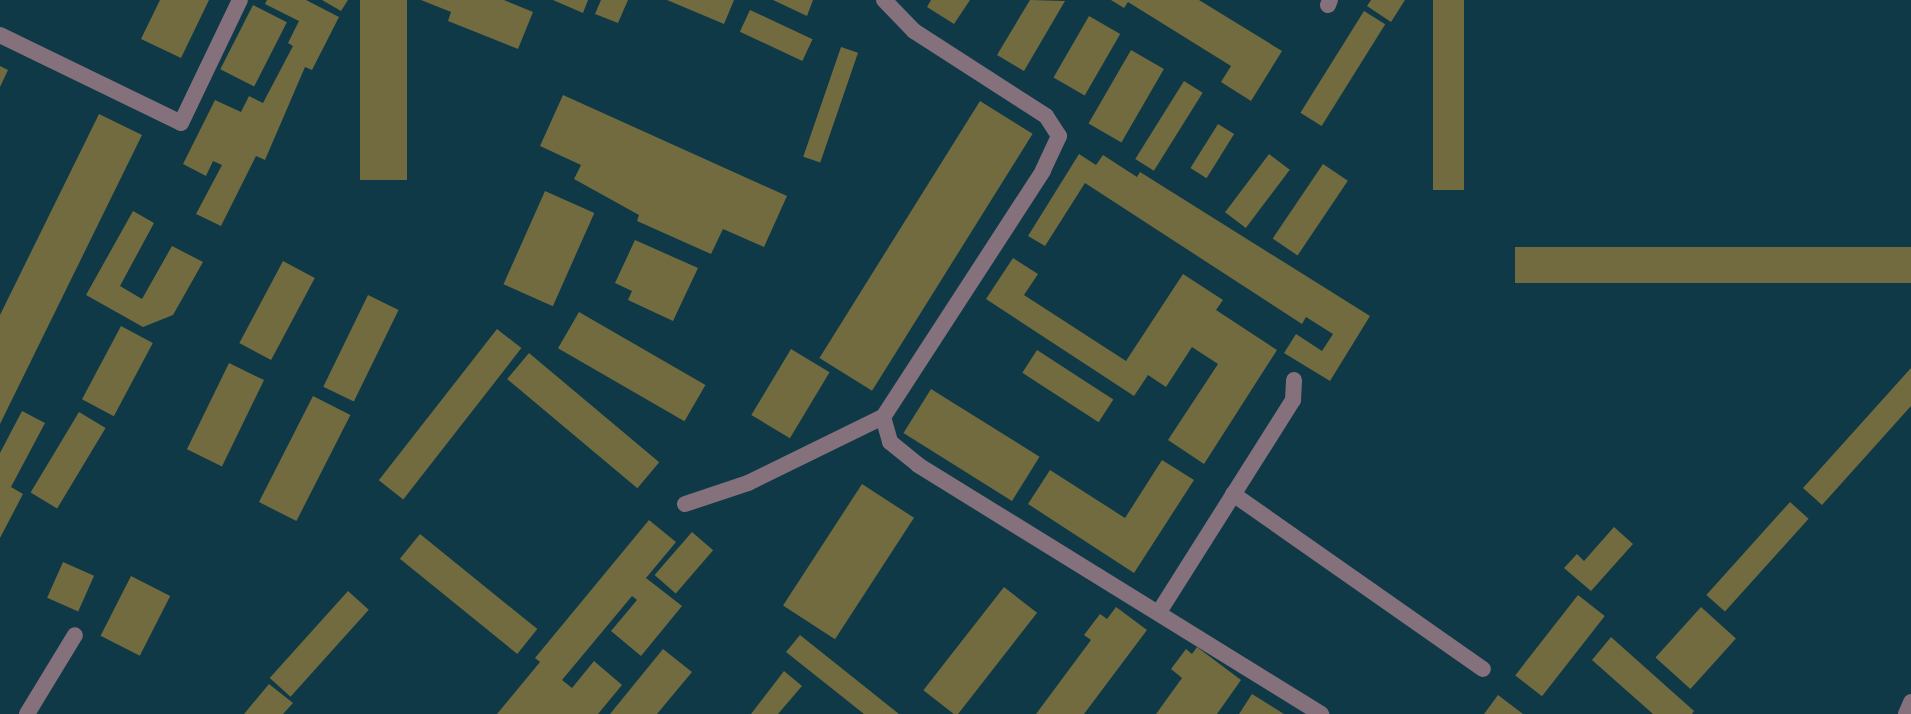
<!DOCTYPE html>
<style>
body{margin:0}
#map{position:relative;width:1911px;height:714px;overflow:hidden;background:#0f3946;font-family:Spectral,serif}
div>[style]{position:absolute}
.building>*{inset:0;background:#716b3f;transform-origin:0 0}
.lane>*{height:16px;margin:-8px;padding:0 8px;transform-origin:8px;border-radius:8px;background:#84717c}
.street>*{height:16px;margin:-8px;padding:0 8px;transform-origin:8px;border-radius:8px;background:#84717c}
span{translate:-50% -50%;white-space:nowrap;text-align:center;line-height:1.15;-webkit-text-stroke:6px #081e26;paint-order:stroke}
</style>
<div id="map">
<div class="building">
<div style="clip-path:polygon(160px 0,209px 0,181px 58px,141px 39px)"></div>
<div style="clip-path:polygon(267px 0,306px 0,339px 17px,312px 70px,305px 67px,265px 160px,256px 156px,221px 226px,196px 214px,222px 165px,213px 161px,206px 176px,183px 164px,215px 100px,241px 112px,249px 96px,263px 103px,293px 46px,288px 43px,299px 21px,265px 4px)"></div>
<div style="clip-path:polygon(322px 0,348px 0,341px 11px)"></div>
<div style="left:360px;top:0;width:47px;height:180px"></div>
<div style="clip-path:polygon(421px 0,504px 0,533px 12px,518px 49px,448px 21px,451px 12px)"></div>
<div style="clip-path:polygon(553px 0,588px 0,583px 13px)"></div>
<div style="clip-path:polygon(601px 0,628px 0,618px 23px,595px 14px)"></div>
<div style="clip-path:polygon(667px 0,734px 0,724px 24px)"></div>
<div style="clip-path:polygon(773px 0,813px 0,807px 16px)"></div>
<div style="clip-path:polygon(931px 0,970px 0,954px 24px,927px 7px)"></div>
<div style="clip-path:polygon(1030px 0,1065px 1px,1024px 71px,997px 55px)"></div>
<div style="clip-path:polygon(1111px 0,1199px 0,1282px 51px,1251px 101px,1221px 82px,1231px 66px,1128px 2px,1124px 8px)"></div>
<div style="clip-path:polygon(1371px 0,1405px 0,1391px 22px,1367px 6px)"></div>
<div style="left:1433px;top:0;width:31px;height:190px"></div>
<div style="left:253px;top:5px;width:38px;height:72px;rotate:27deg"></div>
<div style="left:750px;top:10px;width:69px;height:24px;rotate:25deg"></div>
<div style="left:1364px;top:11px;width:25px;height:120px;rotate:32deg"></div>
<div style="left:1089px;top:16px;width:36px;height:71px;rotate:30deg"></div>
<div style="left:841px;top:47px;width:18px;height:116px;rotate:19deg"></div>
<div style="left:1131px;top:50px;width:38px;height:85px;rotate:30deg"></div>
<div style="clip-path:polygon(0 66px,8px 70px,0 87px)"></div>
<div style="left:1184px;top:81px;width:22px;height:92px;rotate:32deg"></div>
<div style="clip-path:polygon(563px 95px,787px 196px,764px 247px,723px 229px,711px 254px,637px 221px,639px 215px,574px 179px,581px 165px,540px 146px)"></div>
<div style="left:980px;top:101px;width:62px;height:303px;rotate:32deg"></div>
<div style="clip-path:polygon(99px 114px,142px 135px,0 424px,0 315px)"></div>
<div style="left:1218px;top:124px;width:19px;height:52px;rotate:32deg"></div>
<div style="clip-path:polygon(1079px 154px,1096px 165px,1103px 155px,1137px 177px,1140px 172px,1370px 316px,1330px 381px,1284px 353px,1296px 334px,1322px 351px,1333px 334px,1306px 317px,1302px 324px,1085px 183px,1045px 246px,1028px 236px)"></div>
<div style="left:1269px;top:154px;width:26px;height:73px;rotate:37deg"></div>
<div style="left:1323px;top:164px;width:30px;height:90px;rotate:34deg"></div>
<div style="left:545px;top:191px;width:54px;height:102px;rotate:24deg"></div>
<div style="clip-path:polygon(133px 211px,154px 223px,120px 286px,142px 299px,172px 246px,203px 262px,173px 315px,143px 327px,86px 295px)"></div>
<div style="clip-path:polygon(635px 240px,698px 268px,673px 321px,628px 300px,632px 291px,615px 283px)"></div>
<div style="left:1911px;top:247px;width:36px;height:396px;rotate:90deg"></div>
<div style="clip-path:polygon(1013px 258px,1038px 274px,1024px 295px,1126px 361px,1183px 274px,1223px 300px,1216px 310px,1277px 350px,1204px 464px,1168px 440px,1218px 364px,1192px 347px,1166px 387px,1148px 375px,1134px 396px,986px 299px)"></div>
<div style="left:283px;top:261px;width:36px;height:93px;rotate:28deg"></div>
<div style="left:368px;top:295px;width:34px;height:102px;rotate:26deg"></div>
<div style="left:579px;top:312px;width:146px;height:42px;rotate:30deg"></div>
<div style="left:121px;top:326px;width:36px;height:83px;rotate:28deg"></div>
<div style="left:497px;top:329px;width:31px;height:192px;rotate:38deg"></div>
<div style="left:791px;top:349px;width:45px;height:77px;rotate:31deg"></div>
<div style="left:1037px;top:350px;width:91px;height:27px;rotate:33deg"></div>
<div style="left:529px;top:353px;width:170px;height:34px;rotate:40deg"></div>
<div style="left:229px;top:363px;width:39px;height:96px;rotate:26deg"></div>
<div style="clip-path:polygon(1911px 368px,1911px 406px,1822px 505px,1803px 488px)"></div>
<div style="left:931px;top:389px;width:128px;height:52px;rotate:32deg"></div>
<div style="left:313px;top:396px;width:42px;height:119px;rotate:27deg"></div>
<div style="clip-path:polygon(22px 411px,45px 423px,11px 487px,23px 494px,0 538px,0 453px)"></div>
<div style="left:79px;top:412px;width:31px;height:94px;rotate:31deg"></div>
<div style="clip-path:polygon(1162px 460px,1194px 480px,1134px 573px,1028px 504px,1050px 470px,1125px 518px)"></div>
<div style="left:862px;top:484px;width:62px;height:145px;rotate:33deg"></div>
<div style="left:1790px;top:502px;width:25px;height:125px;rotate:42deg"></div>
<div style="clip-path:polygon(649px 520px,676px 542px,646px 578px,682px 606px,641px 656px,611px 631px,637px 600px,632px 596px,562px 680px,572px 688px,594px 661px,622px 685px,598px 714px,497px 714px,540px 662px,535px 658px)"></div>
<div style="clip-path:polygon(1614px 527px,1633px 544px,1591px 591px,1564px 568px,1577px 554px,1584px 561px)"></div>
<div style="left:692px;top:532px;width:28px;height:57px;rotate:41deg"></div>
<div style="left:420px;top:534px;width:151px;height:32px;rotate:39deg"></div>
<div style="left:63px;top:562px;width:34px;height:39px;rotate:24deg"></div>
<div style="left:131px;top:576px;width:44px;height:67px;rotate:27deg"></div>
<div style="left:1004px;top:587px;width:42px;height:131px;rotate:38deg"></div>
<div style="left:348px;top:591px;width:28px;height:117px;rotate:42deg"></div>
<div style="left:1578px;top:595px;width:34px;height:102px;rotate:38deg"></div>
<div style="clip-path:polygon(1116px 607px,1147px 630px,1084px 714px,1036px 714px,1091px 640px,1084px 635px,1100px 614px,1107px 619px)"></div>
<div style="left:1701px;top:607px;width:47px;height:68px;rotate:42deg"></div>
<div style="clip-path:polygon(800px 635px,899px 714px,864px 714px,786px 652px)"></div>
<div style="clip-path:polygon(1611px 637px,1694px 711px,1692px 714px,1653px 714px,1592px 660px)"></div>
<div style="clip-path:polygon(1197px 647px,1241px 680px,1217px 714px,1156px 714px,1182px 678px,1171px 669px,1186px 649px,1192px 654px)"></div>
<div style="clip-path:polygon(663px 649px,692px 672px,657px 714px,610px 714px)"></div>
<div style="clip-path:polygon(784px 671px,802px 686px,778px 714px,751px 714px)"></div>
<div style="clip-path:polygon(269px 684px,293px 703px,283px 714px,244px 714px)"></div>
<div style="clip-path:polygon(1252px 694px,1284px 714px,1239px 714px)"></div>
<div style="clip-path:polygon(1498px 695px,1523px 714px,1484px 714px)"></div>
</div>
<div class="lane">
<div style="left:1233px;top:494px;width:305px;rotate:35deg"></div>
<div style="left:1906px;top:714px;width:13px;rotate:-67deg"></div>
</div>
<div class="street">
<div style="left:884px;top:0;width:43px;rotate:45.9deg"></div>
<div style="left:914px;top:31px;width:157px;rotate:32.8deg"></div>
<div style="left:1046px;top:116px;width:24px;rotate:57deg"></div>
<div style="left:1059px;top:136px;width:38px;rotate:115deg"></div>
<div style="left:1043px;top:171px;width:293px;rotate:123deg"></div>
<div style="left:883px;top:417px;width:26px;rotate:74deg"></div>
<div style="left:890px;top:442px;width:36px;rotate:39deg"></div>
<div style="left:918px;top:465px;width:474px;rotate:31.7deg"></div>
<div style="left:1328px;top:5px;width:5px;rotate:-68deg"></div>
<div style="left:0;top:35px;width:201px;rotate:25.9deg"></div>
<div style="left:181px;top:123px;width:136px;rotate:-64.4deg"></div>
<div style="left:685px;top:504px;width:66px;rotate:-18.4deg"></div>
<div style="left:748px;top:483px;width:150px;rotate:-26.1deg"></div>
<div style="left:1159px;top:612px;width:251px;rotate:-57.7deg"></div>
<div style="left:1293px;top:400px;width:20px;rotate:-87deg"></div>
<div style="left:27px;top:714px;width:92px;rotate:-58.7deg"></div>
</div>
</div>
